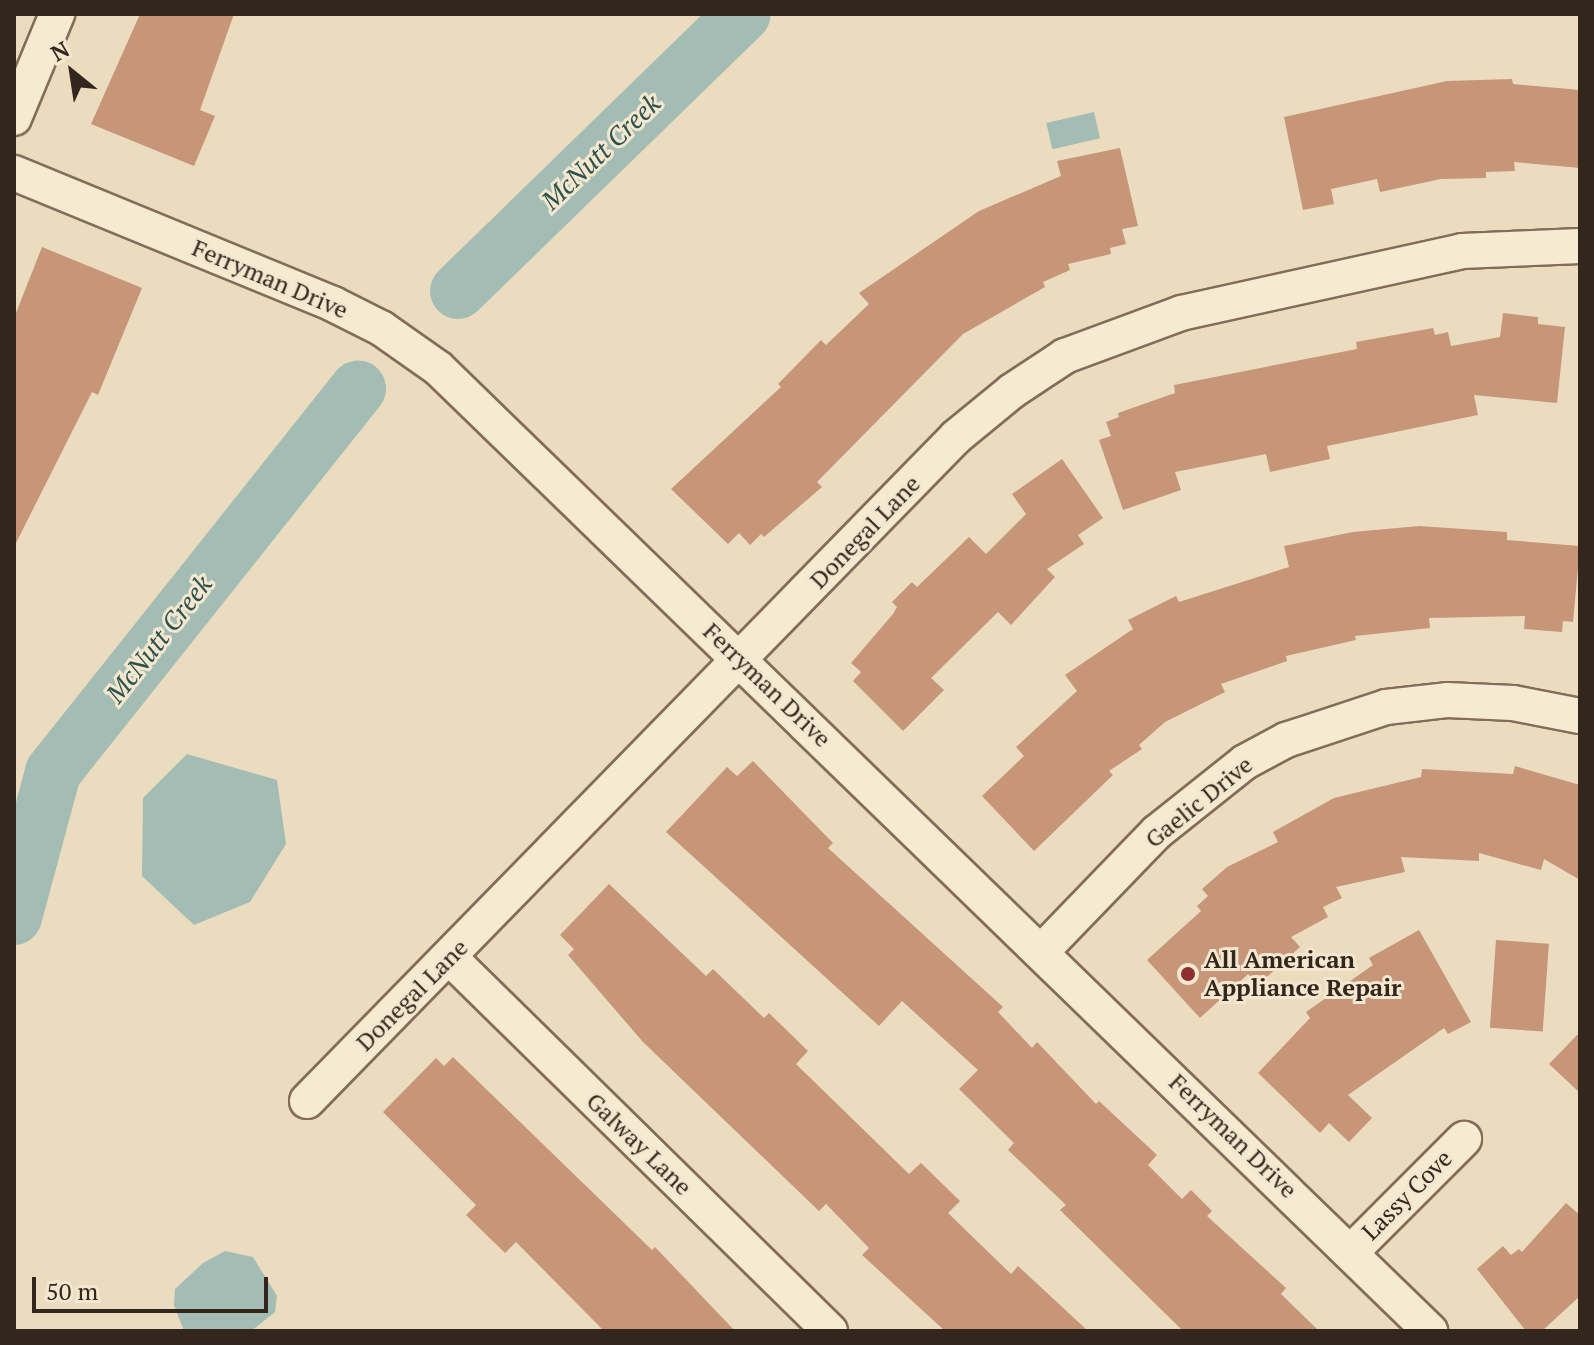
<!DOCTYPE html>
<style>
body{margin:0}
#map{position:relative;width:1594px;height:1345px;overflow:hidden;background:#ebdcc0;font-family:"PT Serif",serif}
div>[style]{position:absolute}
.water>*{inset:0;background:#a3bdb4;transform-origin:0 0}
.river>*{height:56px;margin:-28px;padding:0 28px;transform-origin:28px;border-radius:28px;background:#a3bdb4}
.building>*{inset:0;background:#c79578;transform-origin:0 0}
.roads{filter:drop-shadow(2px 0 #836d59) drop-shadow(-2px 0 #836d59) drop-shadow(0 2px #836d59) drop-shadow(0 -2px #836d59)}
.minor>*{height:34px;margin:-17px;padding:0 17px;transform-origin:17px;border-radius:17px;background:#f6ead3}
.dots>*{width:22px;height:22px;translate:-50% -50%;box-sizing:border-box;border:4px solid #f3e7cf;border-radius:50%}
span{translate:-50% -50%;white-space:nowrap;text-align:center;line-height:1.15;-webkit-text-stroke:6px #f3e7cf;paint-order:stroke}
.street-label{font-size:24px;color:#33271d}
.poi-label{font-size:24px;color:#33271d;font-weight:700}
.left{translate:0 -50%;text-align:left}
.water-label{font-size:26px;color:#2d524e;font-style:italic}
.frame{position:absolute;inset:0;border:16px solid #33271d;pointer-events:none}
.north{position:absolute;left:32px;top:32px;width:80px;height:80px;-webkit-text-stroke:6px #f3e7cf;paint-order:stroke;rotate:330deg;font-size:22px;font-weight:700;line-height:32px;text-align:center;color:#33271d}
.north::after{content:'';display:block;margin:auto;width:28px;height:36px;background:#33271d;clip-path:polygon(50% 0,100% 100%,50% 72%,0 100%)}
.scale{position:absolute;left:32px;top:1277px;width:236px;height:36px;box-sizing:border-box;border:4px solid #33271d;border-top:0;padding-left:10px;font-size:24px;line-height:28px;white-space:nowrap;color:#33271d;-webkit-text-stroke:6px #f3e7cf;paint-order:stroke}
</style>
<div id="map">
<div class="water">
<div style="left:1094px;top:112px;width:27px;height:49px;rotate:77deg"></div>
<div style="clip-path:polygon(187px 754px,277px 780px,286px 844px,250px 902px,194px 925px,142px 876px,143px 798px)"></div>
<div style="clip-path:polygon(225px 1251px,253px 1257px,277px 1296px,275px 1312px,251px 1331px,184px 1331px,174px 1305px,175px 1289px,203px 1263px)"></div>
</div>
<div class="river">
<div style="left:458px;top:291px;width:397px;rotate:-44.2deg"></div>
<div style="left:14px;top:917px;width:150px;rotate:-74.9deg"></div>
<div style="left:53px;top:772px;width:490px;rotate:-51.5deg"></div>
</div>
<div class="building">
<div style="clip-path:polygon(140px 14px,234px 14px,200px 110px,215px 116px,194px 166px,91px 124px)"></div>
<div style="clip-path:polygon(1512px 79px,1513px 84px,1580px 90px,1580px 168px,1514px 162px,1515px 171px,1486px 172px,1486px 178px,1441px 179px,1380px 192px,1377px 179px,1331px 189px,1334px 204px,1303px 210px,1284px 117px,1447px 81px)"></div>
<div style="clip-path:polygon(1120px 148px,1138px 226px,1122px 229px,1126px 244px,1110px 248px,1111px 254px,1068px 264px,1070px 270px,1043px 282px,1045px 287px,963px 334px,817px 482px,822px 487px,764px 537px,761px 534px,750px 545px,739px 533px,728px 544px,671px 489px,781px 387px,778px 384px,821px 340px,826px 345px,869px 304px,859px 293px,979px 211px,1061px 176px,1057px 161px)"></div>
<div style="clip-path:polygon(42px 247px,142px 288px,98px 395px,92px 392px,14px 547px,14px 318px)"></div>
<div style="clip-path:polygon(1503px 313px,1538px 317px,1538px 324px,1565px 327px,1557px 403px,1474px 395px,1478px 415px,1327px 446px,1330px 459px,1270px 472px,1266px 454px,1175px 472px,1181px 490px,1123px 510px,1099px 440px,1111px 436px,1106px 422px,1119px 417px,1118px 413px,1175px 393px,1174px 385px,1357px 349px,1356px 342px,1433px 328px,1435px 335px,1448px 332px,1451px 346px,1500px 337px)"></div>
<div style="clip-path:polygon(1062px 459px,1103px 518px,1078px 535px,1084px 544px,1047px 569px,1055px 577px,1011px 625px,998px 612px,931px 678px,944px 690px,903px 731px,853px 681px,861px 672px,851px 663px,893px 614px,897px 607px,892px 602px,912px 582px,917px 587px,969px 537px,986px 554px,1026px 514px,1012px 494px)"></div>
<div style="clip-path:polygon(1419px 526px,1507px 532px,1507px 540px,1580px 546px,1573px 622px,1563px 621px,1562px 632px,1524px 629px,1525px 616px,1429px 618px,1430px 628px,1355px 636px,1356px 640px,1286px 656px,1287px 661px,1221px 684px,1225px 692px,1165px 722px,1139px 745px,1142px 749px,1109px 771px,1113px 775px,1034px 851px,982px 796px,1024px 756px,1016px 747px,1077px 691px,1065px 675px,1133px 629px,1128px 620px,1176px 596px,1179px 602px,1289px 567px,1284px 546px,1353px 532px)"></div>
<div style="clip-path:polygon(753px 761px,833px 843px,828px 848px,1003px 1007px,998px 1012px,1032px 1048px,1037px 1042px,1096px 1104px,1099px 1101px,1157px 1155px,1148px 1165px,1182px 1199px,1191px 1190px,1212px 1211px,1207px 1216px,1286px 1288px,1281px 1294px,1319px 1331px,1183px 1331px,1060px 1210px,1066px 1205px,1008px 1150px,1014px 1143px,959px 1089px,978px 1070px,902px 1001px,879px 1026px,666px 832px,727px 767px,737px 776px)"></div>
<div style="clip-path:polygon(1515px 766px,1580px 785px,1580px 880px,1544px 859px,1541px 870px,1479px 853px,1479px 861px,1401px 857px,1405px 872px,1336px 887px,1342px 898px,1323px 907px,1328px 917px,1291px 937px,1300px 947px,1258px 985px,1248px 974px,1200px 1018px,1147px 960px,1201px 911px,1197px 906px,1208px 896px,1202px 889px,1227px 867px,1278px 842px,1273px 832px,1334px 798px,1421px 777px,1422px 769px,1513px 774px)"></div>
<div style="clip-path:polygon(609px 884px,706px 976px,713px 969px,764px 1018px,769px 1013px,808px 1051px,796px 1064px,909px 1174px,921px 1163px,960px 1201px,948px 1213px,1011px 1274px,1018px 1266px,1088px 1331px,945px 1331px,886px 1277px,862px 1255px,869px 1248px,826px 1204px,819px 1211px,643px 1042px,568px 955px,574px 949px,560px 935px)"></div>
<div style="clip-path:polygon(1419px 930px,1471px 1022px,1448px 1034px,1444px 1028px,1348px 1095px,1372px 1118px,1349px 1142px,1329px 1123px,1320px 1133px,1258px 1073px,1310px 1018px,1306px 1012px,1373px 965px,1369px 958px)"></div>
<div style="left:1496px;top:940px;width:53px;height:88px;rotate:4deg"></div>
<div style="clip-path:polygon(1580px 1032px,1580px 1093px,1549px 1064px)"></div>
<div style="clip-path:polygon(453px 1057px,652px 1250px,655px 1247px,735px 1331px,604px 1331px,516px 1242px,505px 1253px,466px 1215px,476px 1205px,383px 1112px,436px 1058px,444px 1066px)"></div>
<div style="clip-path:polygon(1566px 1203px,1580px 1215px,1580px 1296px,1542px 1331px,1526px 1331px,1477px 1269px,1503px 1246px,1511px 1255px,1519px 1249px,1522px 1252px)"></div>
</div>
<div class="roads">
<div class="minor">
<div style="left:14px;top:118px;width:113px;rotate:-67.5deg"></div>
<div style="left:14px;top:173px;width:345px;rotate:22.3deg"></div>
<div style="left:333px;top:304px;width:54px;rotate:26.6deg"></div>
<div style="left:381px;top:328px;width:70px;rotate:35.1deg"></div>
<div style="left:438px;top:368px;width:1383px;rotate:44.15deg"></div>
<div style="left:1043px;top:950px;width:164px;rotate:-46deg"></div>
<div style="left:1157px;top:832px;width:112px;rotate:-38.5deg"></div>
<div style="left:1245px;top:762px;width:47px;rotate:-28.2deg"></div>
<div style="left:1286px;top:740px;width:105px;rotate:-18.3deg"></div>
<div style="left:1386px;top:707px;width:61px;rotate:-6.5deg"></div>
<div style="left:1447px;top:700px;width:66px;rotate:2.6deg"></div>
<div style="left:1513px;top:703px;width:68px;rotate:11deg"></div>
<div style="left:449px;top:957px;width:534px;rotate:44.47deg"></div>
<div style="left:307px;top:1101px;width:928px;rotate:-45.65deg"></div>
<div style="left:956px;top:437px;width:72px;rotate:-39.4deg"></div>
<div style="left:1012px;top:391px;width:64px;rotate:-33.4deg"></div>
<div style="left:1065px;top:356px;width:124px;rotate:-20.3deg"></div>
<div style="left:1181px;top:313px;width:288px;rotate:-12.4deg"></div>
<div style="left:1462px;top:251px;width:118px;rotate:-2.4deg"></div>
<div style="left:1351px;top:1252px;width:160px;rotate:-45deg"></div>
</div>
</div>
<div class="dots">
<div style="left:1188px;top:974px;background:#8e2d32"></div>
</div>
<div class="street-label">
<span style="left:270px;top:279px;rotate:23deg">Ferryman Drive</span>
<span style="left:865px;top:532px;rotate:-46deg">Donegal Lane</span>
<span style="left:767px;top:685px;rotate:44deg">Ferryman Drive</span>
<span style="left:1199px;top:802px;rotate:-39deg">Gaelic Drive</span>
<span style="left:412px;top:995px;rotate:-45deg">Donegal Lane</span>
<span style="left:1233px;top:1136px;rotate:44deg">Ferryman Drive</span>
<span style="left:639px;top:1144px;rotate:44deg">Galway Lane</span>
<span style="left:1407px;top:1195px;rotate:-45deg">Lassy Cove</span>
</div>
<div class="poi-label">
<span class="left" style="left:1204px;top:974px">All American<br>Appliance Repair</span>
</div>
<div class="water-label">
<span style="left:601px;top:152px;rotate:-44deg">McNutt Creek</span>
<span style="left:159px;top:639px;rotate:-52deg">McNutt Creek</span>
</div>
<div class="frame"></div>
<div class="north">N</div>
<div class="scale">50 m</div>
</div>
